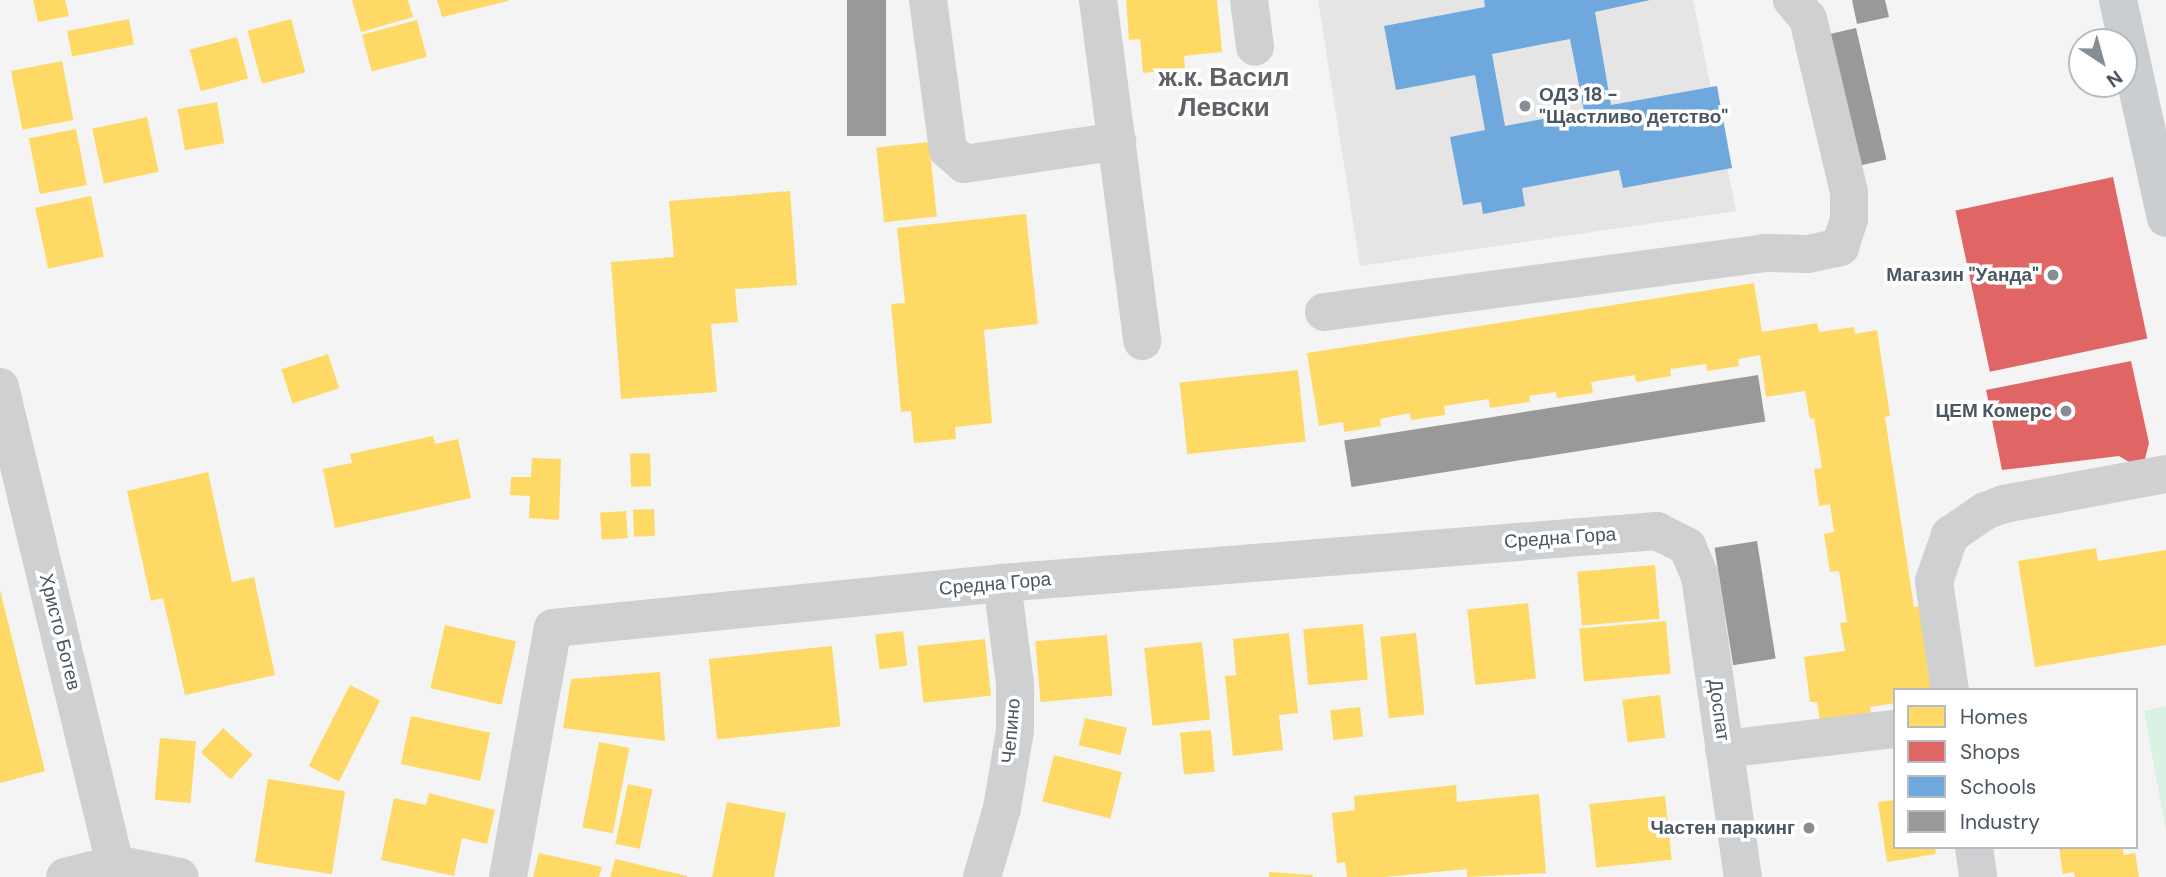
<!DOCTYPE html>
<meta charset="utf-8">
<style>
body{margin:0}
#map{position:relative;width:2166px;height:877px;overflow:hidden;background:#f4f4f4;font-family:"DM Sans",sans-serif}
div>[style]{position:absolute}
.education>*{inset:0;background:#e6e5e6}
.green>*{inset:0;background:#d9f2e3}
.homes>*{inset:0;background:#ffd966;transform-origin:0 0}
.shops>*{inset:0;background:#e06666;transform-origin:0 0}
.schools>*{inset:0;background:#6fa8dc}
.industry>*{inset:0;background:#999;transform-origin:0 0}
.minor>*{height:38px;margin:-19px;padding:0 19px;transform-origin:19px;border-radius:19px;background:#ced0d2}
.major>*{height:38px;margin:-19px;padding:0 19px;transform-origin:19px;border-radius:19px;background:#caced1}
.dots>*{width:19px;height:19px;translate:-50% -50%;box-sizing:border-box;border:4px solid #fff;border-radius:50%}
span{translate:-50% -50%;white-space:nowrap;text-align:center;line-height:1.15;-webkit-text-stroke:7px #fff;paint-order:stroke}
.poi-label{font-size:19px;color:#4a5661;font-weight:700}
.left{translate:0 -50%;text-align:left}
.right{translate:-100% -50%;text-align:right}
.street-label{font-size:19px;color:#4a5661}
.district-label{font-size:26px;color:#5f6368;font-weight:700}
.legend{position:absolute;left:1893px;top:688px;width:245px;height:161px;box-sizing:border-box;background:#fff;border:2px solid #b7bbc0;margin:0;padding:9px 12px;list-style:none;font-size:21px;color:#4a5661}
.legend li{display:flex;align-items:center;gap:14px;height:35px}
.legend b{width:35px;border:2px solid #b7bbc0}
.north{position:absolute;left:2068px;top:28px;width:70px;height:70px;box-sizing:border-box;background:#fff;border:2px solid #b7bbc0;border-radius:50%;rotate:144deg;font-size:19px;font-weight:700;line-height:28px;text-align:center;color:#4a5661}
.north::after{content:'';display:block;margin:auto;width:24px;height:32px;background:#868d94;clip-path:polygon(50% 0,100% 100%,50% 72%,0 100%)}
</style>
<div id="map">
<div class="education">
<div style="clip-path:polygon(1318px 0,1693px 0,1736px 211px,1360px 266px)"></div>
</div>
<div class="green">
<div style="clip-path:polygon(2166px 706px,2166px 831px,2144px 711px)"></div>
</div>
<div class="homes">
<div style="clip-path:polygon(33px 0,65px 0,69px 16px,38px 22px)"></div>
<div style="clip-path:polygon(352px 0,408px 0,413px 17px,361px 32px)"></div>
<div style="clip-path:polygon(437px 0,508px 0,508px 1px,442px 17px)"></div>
<div style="clip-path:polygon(1126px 0,1217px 0,1222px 52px,1184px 56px,1185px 69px,1143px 73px,1140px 39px,1129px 40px)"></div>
<div style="left:129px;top:19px;width:26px;height:63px;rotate:79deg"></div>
<div style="left:291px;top:19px;width:55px;height:45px;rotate:75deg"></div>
<div style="left:417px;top:20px;width:38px;height:57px;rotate:75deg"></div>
<div style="left:237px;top:37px;width:43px;height:49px;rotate:75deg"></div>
<div style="left:62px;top:61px;width:60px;height:52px;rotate:79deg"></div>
<div style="left:217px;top:102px;width:42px;height:40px;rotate:80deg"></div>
<div style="left:147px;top:117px;width:56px;height:56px;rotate:78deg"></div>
<div style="left:76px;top:129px;width:57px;height:48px;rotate:79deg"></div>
<div style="left:929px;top:142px;width:75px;height:53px;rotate:84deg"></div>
<div style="clip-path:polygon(790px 191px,797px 285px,735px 289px,738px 322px,711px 324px,717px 392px,621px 399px,611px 262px,674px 257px,669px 201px)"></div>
<div style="left:91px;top:196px;width:62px;height:57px;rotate:78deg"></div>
<div style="clip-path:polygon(1026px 214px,1038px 324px,984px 330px,992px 423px,955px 427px,956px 439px,914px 443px,911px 411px,901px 412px,891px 304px,905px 303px,897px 228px)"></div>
<div style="clip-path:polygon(1754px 283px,1762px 332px,1817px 323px,1819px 332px,1854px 327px,1855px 334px,1877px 330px,1890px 416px,1885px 417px,1914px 607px,1920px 606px,1932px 690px,1895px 690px,1895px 703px,1870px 707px,1871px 714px,1820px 722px,1817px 702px,1810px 702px,1804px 657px,1845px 651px,1840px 623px,1847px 622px,1839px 571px,1830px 572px,1824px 534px,1834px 532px,1830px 504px,1819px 506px,1814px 469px,1822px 468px,1814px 418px,1810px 419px,1805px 391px,1766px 397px,1760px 355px,1738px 359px,1739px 366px,1707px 371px,1706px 364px,1670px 369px,1671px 376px,1636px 382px,1635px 375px,1591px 382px,1593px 393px,1557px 398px,1556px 392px,1529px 396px,1530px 402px,1490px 408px,1489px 399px,1444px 406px,1445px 415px,1411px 420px,1410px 413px,1380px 419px,1381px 426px,1344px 432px,1343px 422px,1319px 426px,1307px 353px)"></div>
<div style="left:328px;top:354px;width:36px;height:49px;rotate:72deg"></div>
<div style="left:1298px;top:370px;width:72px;height:119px;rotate:84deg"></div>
<div style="clip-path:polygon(433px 436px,435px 444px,458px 439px,471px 498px,335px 528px,323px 469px,352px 463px,350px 454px)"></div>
<div style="left:650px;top:453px;width:33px;height:20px;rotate:88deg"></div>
<div style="clip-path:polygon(532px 458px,561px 459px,559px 520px,529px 518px,530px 496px,510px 495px,511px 477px,531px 477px)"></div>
<div style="clip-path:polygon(208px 472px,232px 582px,254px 577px,275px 675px,185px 695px,163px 598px,151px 601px,127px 491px)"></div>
<div style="left:654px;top:509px;width:27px;height:21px;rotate:88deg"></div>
<div style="left:626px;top:511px;width:27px;height:26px;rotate:86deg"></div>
<div style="clip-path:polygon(2096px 548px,2098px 561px,2166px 550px,2166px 645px,2035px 667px,2018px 561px)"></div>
<div style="left:1655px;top:565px;width:54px;height:78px;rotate:85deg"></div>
<div style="clip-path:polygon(0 590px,45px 771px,0 783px)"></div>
<div style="left:1528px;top:603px;width:76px;height:61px;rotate:84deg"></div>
<div style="left:1666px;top:621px;width:53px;height:87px;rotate:85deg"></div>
<div style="left:1363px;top:624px;width:56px;height:60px;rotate:85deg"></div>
<div style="left:445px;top:625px;width:73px;height:65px;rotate:13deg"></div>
<div style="left:903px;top:631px;width:35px;height:28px;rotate:83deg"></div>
<div style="clip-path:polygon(1289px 633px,1298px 713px,1279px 715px,1283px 750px,1233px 756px,1225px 676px,1236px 675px,1233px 639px)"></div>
<div style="left:1416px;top:633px;width:82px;height:36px;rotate:84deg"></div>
<div style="left:1107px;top:635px;width:61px;height:72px;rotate:85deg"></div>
<div style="left:985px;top:639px;width:57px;height:68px;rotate:84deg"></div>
<div style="left:1202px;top:642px;width:78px;height:58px;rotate:84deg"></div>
<div style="left:832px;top:646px;width:81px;height:124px;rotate:84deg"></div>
<div style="clip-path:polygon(660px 672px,665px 741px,563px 728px,571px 679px)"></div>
<div style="left:350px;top:685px;width:34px;height:91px;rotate:27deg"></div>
<div style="left:1660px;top:695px;width:43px;height:38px;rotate:83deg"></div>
<div style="left:1360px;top:707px;width:30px;height:30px;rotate:84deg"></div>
<div style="left:411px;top:716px;width:81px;height:49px;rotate:12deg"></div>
<div style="left:1085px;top:718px;width:43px;height:28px;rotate:13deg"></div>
<div style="left:223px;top:728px;width:40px;height:33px;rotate:42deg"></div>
<div style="left:1211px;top:730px;width:42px;height:31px;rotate:85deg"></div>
<div style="left:160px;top:738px;width:36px;height:62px;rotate:5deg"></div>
<div style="left:599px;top:742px;width:31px;height:87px;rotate:11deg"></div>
<div style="left:1054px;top:755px;width:70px;height:48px;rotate:14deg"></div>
<div style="left:268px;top:779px;width:78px;height:84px;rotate:9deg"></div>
<div style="left:628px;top:784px;width:25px;height:61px;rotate:12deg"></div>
<div style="clip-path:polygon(1456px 785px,1457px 802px,1539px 794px,1546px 873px,1467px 877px,1467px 869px,1385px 877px,1347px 877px,1345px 862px,1337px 863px,1332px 813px,1355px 810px,1354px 796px)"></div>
<div style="clip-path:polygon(429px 793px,495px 810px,487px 844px,462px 838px,454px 876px,381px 860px,394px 798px,426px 805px)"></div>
<div style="left:1665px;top:796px;width:64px;height:76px;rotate:84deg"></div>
<div style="clip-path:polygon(1895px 800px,1895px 847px,1935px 847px,1936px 854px,1887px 862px,1878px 802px)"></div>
<div style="clip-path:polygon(727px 802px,786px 813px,774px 877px,712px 877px)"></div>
<div style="clip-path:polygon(2059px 847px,2122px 847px,2124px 855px,2135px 853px,2139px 877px,2075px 877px,2074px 872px,2063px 874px)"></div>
<div style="clip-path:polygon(539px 853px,602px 867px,599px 877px,533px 877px)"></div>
<div style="clip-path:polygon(615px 859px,687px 876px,687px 877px,610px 877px)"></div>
<div style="clip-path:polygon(1269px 872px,1313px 875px,1313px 877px,1269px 877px)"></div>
</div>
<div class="shops">
<div style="left:2113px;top:177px;width:165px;height:161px;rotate:78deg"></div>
<div style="clip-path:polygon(2131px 361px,2149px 443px,2145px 459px,2129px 462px,2119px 456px,2002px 470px,1986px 390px)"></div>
</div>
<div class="schools">
<div style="clip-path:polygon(evenodd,1484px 0,1650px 0,1595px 12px,1611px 105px,1717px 86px,1732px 168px,1623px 188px,1619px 170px,1522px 188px,1525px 206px,1483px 214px,1481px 202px,1463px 205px,1450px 137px,1485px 130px,1475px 75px,1396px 90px,1384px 26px,1485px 7px,1484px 0,1570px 39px,1584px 111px,1505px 126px,1492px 54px,1570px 39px)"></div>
</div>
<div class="industry">
<div style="left:847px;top:0;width:39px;height:136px"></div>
<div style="clip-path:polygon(1852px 0,1885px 0,1889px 17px,1857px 24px)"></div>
<div style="left:1856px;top:28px;width:135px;height:29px;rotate:77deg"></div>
<div style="left:1758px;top:375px;width:47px;height:419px;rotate:81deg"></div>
<div style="left:1757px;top:541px;width:119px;height:43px;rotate:81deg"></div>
</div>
<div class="minor">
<div style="left:928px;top:0;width:151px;rotate:82.4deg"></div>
<div style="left:948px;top:150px;width:21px;rotate:41deg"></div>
<div style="left:964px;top:164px;width:155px;rotate:-8.5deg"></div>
<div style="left:1098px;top:0;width:344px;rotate:82.6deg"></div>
<div style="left:1249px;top:0;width:47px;rotate:82.7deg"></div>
<div style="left:1324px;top:312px;width:444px;rotate:-7.6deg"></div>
<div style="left:1764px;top:253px;width:44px;rotate:1.3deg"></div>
<div style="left:1808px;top:254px;width:33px;rotate:-12deg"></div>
<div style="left:1840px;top:247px;width:28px;rotate:-72deg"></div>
<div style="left:1849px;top:220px;width:28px;rotate:-90deg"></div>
<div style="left:1849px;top:192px;width:178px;rotate:-103.3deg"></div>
<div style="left:1808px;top:19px;width:25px;rotate:-130deg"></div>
<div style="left:0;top:387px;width:504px;rotate:76.46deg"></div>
<div style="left:1950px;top:690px;width:110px;rotate:-98.4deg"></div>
<div style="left:1934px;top:581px;width:49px;rotate:-70.8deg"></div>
<div style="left:1950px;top:535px;width:42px;rotate:-34.4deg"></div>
<div style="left:1985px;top:511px;width:20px;rotate:-20deg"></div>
<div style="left:2004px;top:504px;width:165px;rotate:-10.5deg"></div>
<div style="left:1724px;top:749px;width:172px;rotate:-6.7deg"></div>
<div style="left:1974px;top:847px;width:30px;rotate:82deg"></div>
<div style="left:65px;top:877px;width:53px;rotate:-14.3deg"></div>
<div style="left:116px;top:864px;width:65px;rotate:11.5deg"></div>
<div style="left:508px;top:877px;width:253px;rotate:-79.8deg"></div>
<div style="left:553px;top:628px;width:451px;rotate:-5.7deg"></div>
<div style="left:1002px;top:583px;width:657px;rotate:-4.54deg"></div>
<div style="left:1657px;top:531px;width:34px;rotate:27deg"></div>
<div style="left:1687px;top:546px;width:33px;rotate:67deg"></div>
<div style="left:1700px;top:576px;width:304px;rotate:81.9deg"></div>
<div style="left:982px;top:877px;width:72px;rotate:-73.8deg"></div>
<div style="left:1002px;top:808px;width:79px;rotate:-80.5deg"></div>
<div style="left:1015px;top:730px;width:47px;rotate:-90deg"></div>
<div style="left:1015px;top:683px;width:101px;rotate:-97.4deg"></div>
</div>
<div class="major">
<div style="left:2118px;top:0;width:223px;rotate:77.6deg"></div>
</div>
<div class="dots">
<div style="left:1525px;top:106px;background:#868d94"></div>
<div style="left:2053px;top:275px;background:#868d94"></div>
<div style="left:2066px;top:411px;background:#868d94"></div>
<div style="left:1809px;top:828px;background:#868d94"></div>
</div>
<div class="poi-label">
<span class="left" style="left:1539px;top:106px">ОДЗ 18 -<br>"Щастливо детство"</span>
<span class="right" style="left:2039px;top:275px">Магазин "Уанда"</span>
<span class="right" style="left:2052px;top:411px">ЦЕМ Комерс</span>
<span class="right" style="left:1795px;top:828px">Частен паркинг</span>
</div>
<div class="street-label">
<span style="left:1560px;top:538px;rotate:-4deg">Средна Гора</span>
<span style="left:995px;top:584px;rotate:-5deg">Средна Гора</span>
<span style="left:60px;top:632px;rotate:76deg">Христо Ботев</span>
<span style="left:1719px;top:710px;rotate:82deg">Доспат</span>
<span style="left:1011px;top:731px;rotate:-85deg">Чепино</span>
</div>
<div class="district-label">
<span style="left:1224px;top:93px">ж.к. Васил<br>Левски</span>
</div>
<ul class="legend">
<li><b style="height:19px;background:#ffd966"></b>Homes</li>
<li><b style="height:19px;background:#e06666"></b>Shops</li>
<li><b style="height:19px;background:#6fa8dc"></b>Schools</li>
<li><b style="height:19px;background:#999"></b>Industry</li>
</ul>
<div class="north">N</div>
</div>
